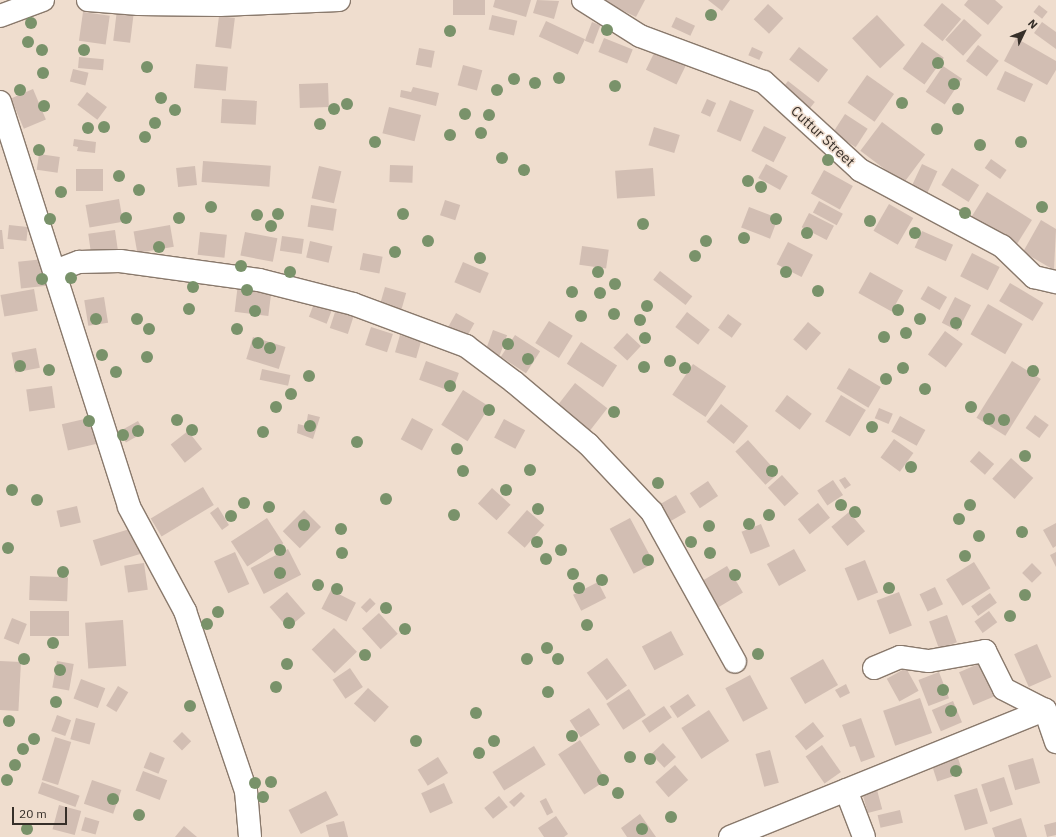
<!DOCTYPE html>
<style>
body{margin:0}
#map{position:relative;width:1056px;height:837px;overflow:hidden;background:#efddce;font-family:"IBM Plex Sans",sans-serif}
div>[style]{position:absolute}
.building>*{inset:0;background:#d2beb3;transform-origin:0 0}
.roads{filter:drop-shadow(1px 0 #89796c) drop-shadow(-1px 0 #89796c) drop-shadow(0 1px #89796c) drop-shadow(0 -1px #89796c)}
.minor>*{height:22px;margin:-11px;padding:0 11px;transform-origin:11px;border-radius:11px;background:#fff}
.trees>*{width:12px;height:12px;margin:-6px;border-radius:50%;background:#79926a}
span{translate:-50% -50%;white-space:nowrap;text-align:center;line-height:1.15;-webkit-text-stroke:3px #efddce;paint-order:stroke}
.street-label{font-size:14px;color:#362f29}
.north{position:absolute;left:1004px;top:12px;width:40px;height:40px;-webkit-text-stroke:3px #efddce;paint-order:stroke;rotate:47deg;font-size:11px;font-weight:700;line-height:16px;text-align:center;color:#362f29}
.north::after{content:'';display:block;margin:auto;width:14px;height:18px;background:#362f29;clip-path:polygon(50% 0,100% 100%,50% 72%,0 100%)}
.scale{position:absolute;left:12px;top:807px;width:55px;height:18px;box-sizing:border-box;border:2px solid #362f29;border-top:0;padding-left:5px;font-size:12px;line-height:14px;white-space:nowrap;color:#362f29;-webkit-text-stroke:3px #efddce;paint-order:stroke}
</style>
<div id="map">
<div class="building">
<div style="left:453px;top:0;width:32px;height:15px"></div>
<div style="clip-path:polygon(495px 0,531px 0,526px 17px,493px 7px)"></div>
<div style="clip-path:polygon(537px 0,559px 1px,554px 19px,533px 13px)"></div>
<div style="clip-path:polygon(601px 0,645px 0,636px 17px)"></div>
<div style="clip-path:polygon(708px 0,730px 0,722px 11px)"></div>
<div style="clip-path:polygon(968px 0,995px 0,1003px 7px,988px 25px,964px 5px)"></div>
<div style="left:942px;top:3px;width:25px;height:29px;rotate:40deg"></div>
<div style="left:768px;top:4px;width:21px;height:21px;rotate:43deg"></div>
<div style="left:1039px;top:5px;width:11px;height:9px;rotate:38deg"></div>
<div style="left:117px;top:10px;width:17px;height:31px;rotate:7deg"></div>
<div style="left:83px;top:12px;width:27px;height:29px;rotate:8deg"></div>
<div style="left:492px;top:15px;width:26px;height:15px;rotate:13deg"></div>
<div style="left:877px;top:15px;width:41px;height:34px;rotate:47deg"></div>
<div style="left:219px;top:16px;width:16px;height:31px;rotate:7deg"></div>
<div style="left:676px;top:17px;width:21px;height:11px;rotate:25deg"></div>
<div style="left:964px;top:19px;width:24px;height:28px;rotate:42deg"></div>
<div style="left:546px;top:21px;width:43px;height:17px;rotate:25deg"></div>
<div style="left:592px;top:22px;width:9px;height:20px;rotate:21deg"></div>
<div style="clip-path:polygon(1042px 22px,1056px 32px,1056px 49px,1034px 33px)"></div>
<div style="left:604px;top:38px;width:31px;height:15px;rotate:22deg"></div>
<div style="clip-path:polygon(1016px 38px,1056px 61px,1056px 70px,1047px 85px,1004px 61px)"></div>
<div style="left:922px;top:42px;width:27px;height:33px;rotate:36deg"></div>
<div style="left:978px;top:45px;width:26px;height:20px;rotate:37deg"></div>
<div style="left:752px;top:47px;width:12px;height:9px;rotate:24deg"></div>
<div style="left:799px;top:47px;width:37px;height:16px;rotate:38deg"></div>
<div style="left:419px;top:48px;width:16px;height:17px;rotate:11deg"></div>
<div style="left:656px;top:49px;width:34px;height:23px;rotate:26deg"></div>
<div style="left:79px;top:57px;width:25px;height:11px;rotate:5deg"></div>
<div style="left:196px;top:64px;width:32px;height:24px;rotate:5deg"></div>
<div style="left:463px;top:65px;width:20px;height:21px;rotate:15deg"></div>
<div style="left:943px;top:66px;width:23px;height:31px;rotate:34deg"></div>
<div style="left:73px;top:69px;width:16px;height:13px;rotate:14deg"></div>
<div style="left:1005px;top:71px;width:31px;height:20px;rotate:25deg"></div>
<div style="left:867px;top:75px;width:33px;height:34px;rotate:35deg"></div>
<div style="left:788px;top:81px;width:34px;height:16px;rotate:38deg"></div>
<div style="left:328px;top:83px;width:24px;height:29px;rotate:88deg"></div>
<div style="clip-path:polygon(413px 87px,439px 93px,436px 106px,400px 97px,401px 90px,411px 92px)"></div>
<div style="left:33px;top:89px;width:33px;height:24px;rotate:67deg"></div>
<div style="left:87px;top:92px;width:25px;height:16px;rotate:37deg"></div>
<div style="left:222px;top:99px;width:35px;height:24px;rotate:3deg"></div>
<div style="left:707px;top:99px;width:10px;height:15px;rotate:24deg"></div>
<div style="left:730px;top:100px;width:26px;height:34px;rotate:23deg"></div>
<div style="left:389px;top:107px;width:33px;height:27px;rotate:14deg"></div>
<div style="left:845px;top:114px;width:27px;height:22px;rotate:33deg"></div>
<div style="left:882px;top:122px;width:54px;height:36px;rotate:37deg"></div>
<div style="left:764px;top:126px;width:25px;height:28px;rotate:27deg"></div>
<div style="left:654px;top:127px;width:27px;height:19px;rotate:17deg"></div>
<div style="clip-path:polygon(74px 139px,96px 142px,95px 153px,77px 151px,78px 147px,73px 146px)"></div>
<div style="left:39px;top:154px;width:21px;height:16px;rotate:8deg"></div>
<div style="left:991px;top:159px;width:19px;height:11px;rotate:35deg"></div>
<div style="left:203px;top:161px;width:68px;height:21px;rotate:4deg"></div>
<div style="left:766px;top:164px;width:25px;height:16px;rotate:29deg"></div>
<div style="left:922px;top:164px;width:17px;height:27px;rotate:25deg"></div>
<div style="left:390px;top:165px;width:23px;height:17px;rotate:2deg"></div>
<div style="left:195px;top:166px;width:19px;height:19px;rotate:84deg"></div>
<div style="left:319px;top:166px;width:23px;height:33px;rotate:13deg"></div>
<div style="left:653px;top:168px;width:28px;height:38px;rotate:86deg"></div>
<div style="left:952px;top:168px;width:32px;height:20px;rotate:32deg"></div>
<div style="left:76px;top:169px;width:27px;height:22px"></div>
<div style="left:824px;top:170px;width:33px;height:27px;rotate:29deg"></div>
<div style="left:987px;top:192px;width:53px;height:36px;rotate:32deg"></div>
<div style="left:119px;top:199px;width:23px;height:34px;rotate:80deg"></div>
<div style="left:445px;top:200px;width:16px;height:16px;rotate:18deg"></div>
<div style="left:819px;top:201px;width:27px;height:13px;rotate:28deg"></div>
<div style="left:889px;top:204px;width:28px;height:31px;rotate:30deg"></div>
<div style="left:311px;top:205px;width:26px;height:22px;rotate:9deg"></div>
<div style="left:749px;top:207px;width:31px;height:22px;rotate:21deg"></div>
<div style="left:809px;top:213px;width:28px;height:16px;rotate:27deg"></div>
<div style="clip-path:polygon(1041px 220px,1056px 229px,1054px 270px,1023px 252px)"></div>
<div style="left:9px;top:225px;width:19px;height:14px;rotate:6deg"></div>
<div style="left:170px;top:225px;width:22px;height:37px;rotate:80deg"></div>
<div style="clip-path:polygon(0 230px,2px 230px,4px 249px,0 249px)"></div>
<div style="left:115px;top:230px;width:21px;height:27px;rotate:82deg"></div>
<div style="left:922px;top:231px;width:34px;height:18px;rotate:24deg"></div>
<div style="left:200px;top:232px;width:27px;height:23px;rotate:6deg"></div>
<div style="left:245px;top:232px;width:33px;height:24px;rotate:11deg"></div>
<div style="left:282px;top:236px;width:22px;height:15px;rotate:8deg"></div>
<div style="left:310px;top:241px;width:23px;height:17px;rotate:13deg"></div>
<div style="left:788px;top:242px;width:28px;height:25px;rotate:27deg"></div>
<div style="left:582px;top:246px;width:27px;height:19px;rotate:8deg"></div>
<div style="left:363px;top:253px;width:20px;height:17px;rotate:11deg"></div>
<div style="left:972px;top:253px;width:31px;height:26px;rotate:27deg"></div>
<div style="left:44px;top:259px;width:27px;height:26px;rotate:84deg"></div>
<div style="left:463px;top:262px;width:28px;height:22px;rotate:23deg"></div>
<div style="left:660px;top:271px;width:41px;height:11px;rotate:38deg"></div>
<div style="left:870px;top:272px;width:38px;height:24px;rotate:29deg"></div>
<div style="left:1010px;top:283px;width:39px;height:21px;rotate:31deg"></div>
<div style="left:238px;top:284px;width:34px;height:28px;rotate:7deg"></div>
<div style="left:928px;top:286px;width:22px;height:15px;rotate:30deg"></div>
<div style="left:385px;top:287px;width:22px;height:24px;rotate:16deg"></div>
<div style="left:34px;top:289px;width:22px;height:34px;rotate:80deg"></div>
<div style="left:104px;top:297px;width:26px;height:20px;rotate:81deg"></div>
<div style="left:955px;top:297px;width:18px;height:29px;rotate:27deg"></div>
<div style="left:315px;top:301px;width:19px;height:17px;rotate:21deg"></div>
<div style="left:988px;top:304px;width:40px;height:35px;rotate:30deg"></div>
<div style="left:336px;top:309px;width:19px;height:20px;rotate:18deg"></div>
<div style="left:687px;top:312px;width:29px;height:19px;rotate:38deg"></div>
<div style="left:456px;top:313px;width:21px;height:17px;rotate:29deg"></div>
<div style="left:728px;top:314px;width:17px;height:17px;rotate:36deg"></div>
<div style="left:549px;top:321px;width:28px;height:26px;rotate:32deg"></div>
<div style="left:808px;top:322px;width:17px;height:23px;rotate:40deg"></div>
<div style="left:371px;top:327px;width:23px;height:19px;rotate:18deg"></div>
<div style="left:493px;top:330px;width:15px;height:22px;rotate:20deg"></div>
<div style="left:945px;top:331px;width:22px;height:29px;rotate:36deg"></div>
<div style="left:627px;top:333px;width:19px;height:20px;rotate:43deg"></div>
<div style="left:400px;top:335px;width:22px;height:18px;rotate:16deg"></div>
<div style="left:515px;top:335px;width:30px;height:26px;rotate:33deg"></div>
<div style="left:253px;top:337px;width:34px;height:23px;rotate:17deg"></div>
<div style="left:581px;top:342px;width:43px;height:26px;rotate:33deg"></div>
<div style="left:36px;top:348px;width:20px;height:25px;rotate:79deg"></div>
<div style="left:426px;top:361px;width:35px;height:20px;rotate:20deg"></div>
<div style="left:1012px;top:361px;width:34px;height:67px;rotate:32deg"></div>
<div style="left:693px;top:364px;width:40px;height:37px;rotate:34deg"></div>
<div style="left:849px;top:368px;width:37px;height:24px;rotate:31deg"></div>
<div style="left:262px;top:369px;width:29px;height:11px;rotate:12deg"></div>
<div style="left:575px;top:383px;width:41px;height:30px;rotate:38deg"></div>
<div style="left:52px;top:386px;width:22px;height:26px;rotate:82deg"></div>
<div style="left:463px;top:390px;width:31px;height:41px;rotate:32deg"></div>
<div style="left:787px;top:395px;width:31px;height:20px;rotate:37deg"></div>
<div style="left:841px;top:395px;width:29px;height:31px;rotate:31deg"></div>
<div style="left:721px;top:404px;width:35px;height:23px;rotate:39deg"></div>
<div style="left:879px;top:408px;width:15px;height:11px;rotate:23deg"></div>
<div style="clip-path:polygon(308px 414px,320px 417px,313px 439px,297px 433px,298px 424px,306px 426px)"></div>
<div style="left:1035px;top:415px;width:17px;height:16px;rotate:36deg"></div>
<div style="left:900px;top:416px;width:29px;height:18px;rotate:29deg"></div>
<div style="left:93px;top:417px;width:27px;height:32px;rotate:77deg"></div>
<div style="left:412px;top:418px;width:24px;height:24px;rotate:28deg"></div>
<div style="left:504px;top:419px;width:24px;height:21px;rotate:28deg"></div>
<div style="left:138px;top:421px;width:13px;height:21px;rotate:61deg"></div>
<div style="left:188px;top:431px;width:23px;height:22px;rotate:52deg"></div>
<div style="left:894px;top:439px;width:24px;height:23px;rotate:36deg"></div>
<div style="left:748px;top:440px;width:45px;height:17px;rotate:48deg"></div>
<div style="left:979px;top:451px;width:20px;height:14px;rotate:41deg"></div>
<div style="left:1011px;top:458px;width:30px;height:28px;rotate:42deg"></div>
<div style="left:782px;top:475px;width:25px;height:19px;rotate:48deg"></div>
<div style="clip-path:polygon(845px 477px,851px 485px,845px 489px,839px 480px)"></div>
<div style="left:833px;top:480px;width:18px;height:19px;rotate:56deg"></div>
<div style="left:708px;top:481px;width:18px;height:22px;rotate:56deg"></div>
<div style="left:203px;top:487px;width:21px;height:61px;rotate:59deg"></div>
<div style="left:492px;top:488px;width:25px;height:21px;rotate:42deg"></div>
<div style="left:676px;top:495px;width:20px;height:19px;rotate:60deg"></div>
<div style="left:818px;top:503px;width:19px;height:26px;rotate:51deg"></div>
<div style="left:77px;top:506px;width:17px;height:21px;rotate:77deg"></div>
<div style="clip-path:polygon(218px 507px,229px 525px,222px 530px,210px 513px)"></div>
<div style="left:304px;top:510px;width:24px;height:30px;rotate:45deg"></div>
<div style="left:527px;top:510px;width:23px;height:30px;rotate:41deg"></div>
<div style="left:849px;top:512px;width:25px;height:23px;rotate:50deg"></div>
<div style="left:267px;top:518px;width:30px;height:43px;rotate:57deg"></div>
<div style="left:630px;top:518px;width:51px;height:23px;rotate:62deg"></div>
<div style="clip-path:polygon(1056px 523px,1056px 546px,1053px 548px,1043px 530px)"></div>
<div style="left:761px;top:524px;width:24px;height:21px;rotate:68deg"></div>
<div style="left:133px;top:528px;width:27px;height:42px;rotate:73deg"></div>
<div style="left:288px;top:549px;width:29px;height:42px;rotate:63deg"></div>
<div style="left:794px;top:549px;width:25px;height:31px;rotate:61deg"></div>
<div style="left:235px;top:552px;width:35px;height:23px;rotate:66deg"></div>
<div style="clip-path:polygon(1056px 552px,1056px 567px,1050px 555px)"></div>
<div style="left:865px;top:560px;width:35px;height:22px;rotate:68deg"></div>
<div style="left:974px;top:562px;width:31px;height:33px;rotate:58deg"></div>
<div style="left:144px;top:563px;width:27px;height:20px;rotate:82deg"></div>
<div style="left:1032px;top:563px;width:14px;height:14px;rotate:45deg"></div>
<div style="left:727px;top:566px;width:31px;height:31px;rotate:59deg"></div>
<div style="left:30px;top:576px;width:38px;height:24px;rotate:2deg"></div>
<div style="left:598px;top:582px;width:18px;height:28px;rotate:63deg"></div>
<div style="left:935px;top:587px;width:19px;height:17px;rotate:65deg"></div>
<div style="left:331px;top:590px;width:28px;height:21px;rotate:27deg"></div>
<div style="left:287px;top:592px;width:28px;height:23px;rotate:49deg"></div>
<div style="left:899px;top:592px;width:36px;height:24px;rotate:69deg"></div>
<div style="left:990px;top:593px;width:12px;height:23px;rotate:55deg"></div>
<div style="left:370px;top:598px;width:8px;height:13px;rotate:45deg"></div>
<div style="left:30px;top:611px;width:39px;height:25px"></div>
<div style="left:989px;top:611px;width:14px;height:18px;rotate:54deg"></div>
<div style="left:379px;top:613px;width:28px;height:23px;rotate:48deg"></div>
<div style="left:947px;top:615px;width:29px;height:19px;rotate:70deg"></div>
<div style="left:12px;top:618px;width:16px;height:22px;rotate:22deg"></div>
<div style="left:123px;top:620px;width:46px;height:38px;rotate:86deg"></div>
<div style="left:334px;top:628px;width:33px;height:31px;rotate:46deg"></div>
<div style="left:671px;top:631px;width:27px;height:33px;rotate:62deg"></div>
<div style="left:1037px;top:644px;width:36px;height:25px;rotate:66deg"></div>
<div style="left:607px;top:658px;width:34px;height:25px;rotate:54deg"></div>
<div style="left:823px;top:659px;width:30px;height:38px;rotate:60deg"></div>
<div style="left:0;top:661px;width:21px;height:49px;rotate:3deg"></div>
<div style="left:57px;top:661px;width:17px;height:27px;rotate:10deg"></div>
<div style="left:983px;top:662px;width:36px;height:26px;rotate:67deg"></div>
<div style="left:350px;top:668px;width:23px;height:21px;rotate:56deg"></div>
<div style="left:906px;top:668px;width:26px;height:22px;rotate:61deg"></div>
<div style="left:939px;top:672px;width:28px;height:22px;rotate:69deg"></div>
<div style="left:750px;top:675px;width:38px;height:28px;rotate:62deg"></div>
<div style="left:81px;top:679px;width:26px;height:21px;rotate:21deg"></div>
<div style="clip-path:polygon(846px 684px,850px 693px,840px 698px,835px 690px)"></div>
<div style="left:118px;top:686px;width:12px;height:23px;rotate:31deg"></div>
<div style="left:368px;top:688px;width:28px;height:21px;rotate:42deg"></div>
<div style="left:629px;top:689px;width:31px;height:27px;rotate:57deg"></div>
<div style="left:688px;top:694px;width:14px;height:22px;rotate:56deg"></div>
<div style="left:920px;top:698px;width:37px;height:39px;rotate:71deg"></div>
<div style="left:953px;top:701px;width:23px;height:23px;rotate:67deg"></div>
<div style="left:664px;top:706px;width:14px;height:27px;rotate:56deg"></div>
<div style="left:589px;top:708px;width:20px;height:23px;rotate:57deg"></div>
<div style="left:709px;top:710px;width:37px;height:33px;rotate:57deg"></div>
<div style="left:57px;top:715px;width:15px;height:17px;rotate:20deg"></div>
<div style="left:76px;top:718px;width:20px;height:22px;rotate:15deg"></div>
<div style="clip-path:polygon(861px 718px,875px 757px,861px 762px,855px 746px,850px 747px,842px 725px)"></div>
<div style="left:813px;top:722px;width:18px;height:23px;rotate:52deg"></div>
<div style="left:182px;top:732px;width:13px;height:13px;rotate:45deg"></div>
<div style="left:55px;top:737px;width:17px;height:45px;rotate:17deg"></div>
<div style="left:580px;top:740px;width:48px;height:26px;rotate:57deg"></div>
<div style="left:663px;top:743px;width:19px;height:16px;rotate:47deg"></div>
<div style="left:822px;top:745px;width:33px;height:20px;rotate:55deg"></div>
<div style="left:534px;top:746px;width:22px;height:49px;rotate:58deg"></div>
<div style="left:770px;top:750px;width:34px;height:15px;rotate:75deg"></div>
<div style="left:150px;top:752px;width:16px;height:17px;rotate:22deg"></div>
<div style="left:957px;top:755px;width:19px;height:27px;rotate:72deg"></div>
<div style="left:438px;top:757px;width:19px;height:24px;rotate:58deg"></div>
<div style="left:1033px;top:758px;width:26px;height:26px;rotate:74deg"></div>
<div style="left:675px;top:765px;width:20px;height:26px;rotate:49deg"></div>
<div style="left:143px;top:771px;width:26px;height:21px;rotate:21deg"></div>
<div style="left:1004px;top:777px;width:29px;height:24px;rotate:72deg"></div>
<div style="left:92px;top:780px;width:31px;height:25px;rotate:19deg"></div>
<div style="left:42px;top:782px;width:40px;height:12px;rotate:20deg"></div>
<div style="left:444px;top:783px;width:22px;height:25px;rotate:66deg"></div>
<div style="left:876px;top:786px;width:24px;height:15px;rotate:75deg"></div>
<div style="left:977px;top:788px;width:37px;height:24px;rotate:73deg"></div>
<div style="left:326px;top:791px;width:27px;height:42px;rotate:63deg"></div>
<div style="clip-path:polygon(521px 792px,525px 796px,514px 807px,509px 802px)"></div>
<div style="left:499px;top:796px;width:14px;height:19px;rotate:51deg"></div>
<div style="left:546px;top:798px;width:16px;height:7px;rotate:63deg"></div>
<div style="left:59px;top:805px;width:23px;height:25px;rotate:15deg"></div>
<div style="left:900px;top:810px;width:13px;height:23px;rotate:77deg"></div>
<div style="clip-path:polygon(640px 814px,656px 837px,627px 837px,621px 828px)"></div>
<div style="clip-path:polygon(556px 816px,568px 834px,564px 837px,544px 837px,538px 828px)"></div>
<div style="left:85px;top:817px;width:15px;height:14px;rotate:16deg"></div>
<div style="clip-path:polygon(1021px 818px,1027px 837px,995px 837px,992px 828px)"></div>
<div style="clip-path:polygon(344px 821px,348px 837px,329px 837px,326px 825px)"></div>
<div style="clip-path:polygon(1056px 822px,1056px 835px,1047px 837px,1044px 825px)"></div>
<div style="clip-path:polygon(184px 826px,197px 837px,175px 837px)"></div>
</div>
<div class="roads">
<div class="minor">
<div style="left:88px;top:0;width:51px;rotate:4.5deg"></div>
<div style="left:139px;top:4px;width:81px;rotate:0.7deg"></div>
<div style="left:220px;top:5px;width:119px;rotate:-2.4deg"></div>
<div style="left:583px;top:0;width:67px;rotate:32.3deg"></div>
<div style="left:640px;top:36px;width:132px;rotate:20.4deg"></div>
<div style="left:764px;top:82px;width:130px;rotate:42.5deg"></div>
<div style="left:860px;top:170px;width:161px;rotate:28.2deg"></div>
<div style="left:1002px;top:246px;width:45px;rotate:44.1deg"></div>
<div style="left:1034px;top:277px;width:23px;rotate:13deg"></div>
<div style="left:0;top:16px;width:46px;rotate:-20.4deg"></div>
<div style="left:0;top:102px;width:425px;rotate:72.3deg"></div>
<div style="left:129px;top:507px;width:118px;rotate:61.7deg"></div>
<div style="left:185px;top:611px;width:190px;rotate:71.3deg"></div>
<div style="left:246px;top:791px;width:46px;rotate:85deg"></div>
<div style="left:55px;top:271px;width:26px;rotate:-21deg"></div>
<div style="left:79px;top:262px;width:41px;rotate:-1.4deg"></div>
<div style="left:120px;top:261px;width:140px;rotate:7.8deg"></div>
<div style="left:259px;top:280px;width:97px;rotate:14.3deg"></div>
<div style="left:353px;top:304px;width:121px;rotate:20.4deg"></div>
<div style="left:466px;top:346px;width:60px;rotate:36.9deg"></div>
<div style="left:514px;top:382px;width:97px;rotate:40deg"></div>
<div style="left:588px;top:444px;width:93px;rotate:46.7deg"></div>
<div style="left:652px;top:512px;width:171px;rotate:61deg"></div>
<div style="left:874px;top:668px;width:28px;rotate:-23deg"></div>
<div style="left:900px;top:657px;width:29px;rotate:8deg"></div>
<div style="left:929px;top:661px;width:57px;rotate:-10.1deg"></div>
<div style="left:985px;top:651px;width:42px;rotate:63.4deg"></div>
<div style="left:1004px;top:689px;width:46px;rotate:27.1deg"></div>
<div style="left:1045px;top:710px;width:34px;rotate:71deg"></div>
<div style="left:846px;top:790px;width:50px;rotate:69deg"></div>
<div style="left:730px;top:837px;width:340px;rotate:-22deg"></div>
</div>
</div>
<div class="trees">
<div style="left:711px;top:15px"></div>
<div style="left:31px;top:23px"></div>
<div style="left:607px;top:30px"></div>
<div style="left:450px;top:31px"></div>
<div style="left:28px;top:42px"></div>
<div style="left:42px;top:50px"></div>
<div style="left:84px;top:50px"></div>
<div style="left:938px;top:63px"></div>
<div style="left:147px;top:67px"></div>
<div style="left:43px;top:73px"></div>
<div style="left:559px;top:78px"></div>
<div style="left:514px;top:79px"></div>
<div style="left:535px;top:83px"></div>
<div style="left:954px;top:84px"></div>
<div style="left:615px;top:86px"></div>
<div style="left:20px;top:90px"></div>
<div style="left:497px;top:90px"></div>
<div style="left:161px;top:98px"></div>
<div style="left:902px;top:103px"></div>
<div style="left:347px;top:104px"></div>
<div style="left:44px;top:106px"></div>
<div style="left:334px;top:109px"></div>
<div style="left:958px;top:109px"></div>
<div style="left:175px;top:110px"></div>
<div style="left:465px;top:114px"></div>
<div style="left:489px;top:115px"></div>
<div style="left:155px;top:123px"></div>
<div style="left:320px;top:124px"></div>
<div style="left:104px;top:127px"></div>
<div style="left:88px;top:128px"></div>
<div style="left:937px;top:129px"></div>
<div style="left:481px;top:133px"></div>
<div style="left:450px;top:135px"></div>
<div style="left:145px;top:137px"></div>
<div style="left:375px;top:142px"></div>
<div style="left:1021px;top:142px"></div>
<div style="left:980px;top:145px"></div>
<div style="left:39px;top:150px"></div>
<div style="left:502px;top:158px"></div>
<div style="left:828px;top:160px"></div>
<div style="left:524px;top:170px"></div>
<div style="left:119px;top:176px"></div>
<div style="left:748px;top:181px"></div>
<div style="left:761px;top:187px"></div>
<div style="left:139px;top:190px"></div>
<div style="left:61px;top:192px"></div>
<div style="left:211px;top:207px"></div>
<div style="left:1042px;top:207px"></div>
<div style="left:965px;top:213px"></div>
<div style="left:278px;top:214px"></div>
<div style="left:403px;top:214px"></div>
<div style="left:257px;top:215px"></div>
<div style="left:126px;top:218px"></div>
<div style="left:179px;top:218px"></div>
<div style="left:50px;top:219px"></div>
<div style="left:776px;top:219px"></div>
<div style="left:870px;top:221px"></div>
<div style="left:643px;top:224px"></div>
<div style="left:271px;top:226px"></div>
<div style="left:807px;top:233px"></div>
<div style="left:915px;top:233px"></div>
<div style="left:744px;top:238px"></div>
<div style="left:428px;top:241px"></div>
<div style="left:706px;top:241px"></div>
<div style="left:159px;top:247px"></div>
<div style="left:395px;top:252px"></div>
<div style="left:695px;top:256px"></div>
<div style="left:480px;top:258px"></div>
<div style="left:241px;top:266px"></div>
<div style="left:290px;top:272px"></div>
<div style="left:598px;top:272px"></div>
<div style="left:786px;top:272px"></div>
<div style="left:71px;top:278px"></div>
<div style="left:42px;top:279px"></div>
<div style="left:615px;top:284px"></div>
<div style="left:193px;top:287px"></div>
<div style="left:247px;top:290px"></div>
<div style="left:818px;top:291px"></div>
<div style="left:572px;top:292px"></div>
<div style="left:600px;top:293px"></div>
<div style="left:647px;top:306px"></div>
<div style="left:189px;top:309px"></div>
<div style="left:898px;top:310px"></div>
<div style="left:255px;top:311px"></div>
<div style="left:614px;top:314px"></div>
<div style="left:581px;top:316px"></div>
<div style="left:96px;top:319px"></div>
<div style="left:137px;top:319px"></div>
<div style="left:920px;top:319px"></div>
<div style="left:640px;top:320px"></div>
<div style="left:956px;top:323px"></div>
<div style="left:149px;top:329px"></div>
<div style="left:237px;top:329px"></div>
<div style="left:906px;top:333px"></div>
<div style="left:884px;top:337px"></div>
<div style="left:645px;top:338px"></div>
<div style="left:258px;top:343px"></div>
<div style="left:508px;top:344px"></div>
<div style="left:270px;top:348px"></div>
<div style="left:102px;top:355px"></div>
<div style="left:147px;top:357px"></div>
<div style="left:528px;top:359px"></div>
<div style="left:670px;top:361px"></div>
<div style="left:20px;top:366px"></div>
<div style="left:644px;top:367px"></div>
<div style="left:685px;top:368px"></div>
<div style="left:903px;top:368px"></div>
<div style="left:49px;top:370px"></div>
<div style="left:1033px;top:371px"></div>
<div style="left:116px;top:372px"></div>
<div style="left:309px;top:376px"></div>
<div style="left:886px;top:379px"></div>
<div style="left:450px;top:386px"></div>
<div style="left:925px;top:389px"></div>
<div style="left:291px;top:394px"></div>
<div style="left:276px;top:407px"></div>
<div style="left:971px;top:407px"></div>
<div style="left:489px;top:410px"></div>
<div style="left:614px;top:412px"></div>
<div style="left:989px;top:419px"></div>
<div style="left:177px;top:420px"></div>
<div style="left:1004px;top:420px"></div>
<div style="left:89px;top:421px"></div>
<div style="left:310px;top:426px"></div>
<div style="left:872px;top:427px"></div>
<div style="left:192px;top:430px"></div>
<div style="left:138px;top:431px"></div>
<div style="left:263px;top:432px"></div>
<div style="left:123px;top:435px"></div>
<div style="left:357px;top:442px"></div>
<div style="left:457px;top:449px"></div>
<div style="left:1025px;top:456px"></div>
<div style="left:911px;top:467px"></div>
<div style="left:530px;top:470px"></div>
<div style="left:463px;top:471px"></div>
<div style="left:772px;top:471px"></div>
<div style="left:658px;top:483px"></div>
<div style="left:12px;top:490px"></div>
<div style="left:506px;top:490px"></div>
<div style="left:386px;top:499px"></div>
<div style="left:37px;top:500px"></div>
<div style="left:244px;top:503px"></div>
<div style="left:841px;top:505px"></div>
<div style="left:970px;top:505px"></div>
<div style="left:269px;top:507px"></div>
<div style="left:538px;top:509px"></div>
<div style="left:855px;top:512px"></div>
<div style="left:454px;top:515px"></div>
<div style="left:769px;top:515px"></div>
<div style="left:231px;top:516px"></div>
<div style="left:959px;top:519px"></div>
<div style="left:749px;top:524px"></div>
<div style="left:304px;top:525px"></div>
<div style="left:709px;top:526px"></div>
<div style="left:341px;top:529px"></div>
<div style="left:1022px;top:532px"></div>
<div style="left:979px;top:536px"></div>
<div style="left:537px;top:542px"></div>
<div style="left:691px;top:542px"></div>
<div style="left:8px;top:548px"></div>
<div style="left:280px;top:550px"></div>
<div style="left:561px;top:550px"></div>
<div style="left:342px;top:553px"></div>
<div style="left:710px;top:553px"></div>
<div style="left:965px;top:556px"></div>
<div style="left:546px;top:559px"></div>
<div style="left:648px;top:560px"></div>
<div style="left:63px;top:572px"></div>
<div style="left:280px;top:573px"></div>
<div style="left:573px;top:574px"></div>
<div style="left:735px;top:575px"></div>
<div style="left:602px;top:580px"></div>
<div style="left:318px;top:585px"></div>
<div style="left:579px;top:588px"></div>
<div style="left:889px;top:588px"></div>
<div style="left:337px;top:589px"></div>
<div style="left:1025px;top:595px"></div>
<div style="left:386px;top:608px"></div>
<div style="left:218px;top:612px"></div>
<div style="left:1010px;top:616px"></div>
<div style="left:289px;top:623px"></div>
<div style="left:207px;top:624px"></div>
<div style="left:587px;top:625px"></div>
<div style="left:405px;top:629px"></div>
<div style="left:53px;top:643px"></div>
<div style="left:547px;top:648px"></div>
<div style="left:758px;top:654px"></div>
<div style="left:365px;top:655px"></div>
<div style="left:24px;top:659px"></div>
<div style="left:527px;top:659px"></div>
<div style="left:558px;top:659px"></div>
<div style="left:287px;top:664px"></div>
<div style="left:60px;top:670px"></div>
<div style="left:276px;top:687px"></div>
<div style="left:943px;top:690px"></div>
<div style="left:548px;top:692px"></div>
<div style="left:56px;top:702px"></div>
<div style="left:190px;top:706px"></div>
<div style="left:951px;top:711px"></div>
<div style="left:476px;top:713px"></div>
<div style="left:9px;top:721px"></div>
<div style="left:572px;top:736px"></div>
<div style="left:34px;top:739px"></div>
<div style="left:416px;top:741px"></div>
<div style="left:494px;top:741px"></div>
<div style="left:23px;top:749px"></div>
<div style="left:479px;top:753px"></div>
<div style="left:630px;top:757px"></div>
<div style="left:650px;top:759px"></div>
<div style="left:15px;top:765px"></div>
<div style="left:956px;top:771px"></div>
<div style="left:7px;top:780px"></div>
<div style="left:603px;top:780px"></div>
<div style="left:271px;top:782px"></div>
<div style="left:255px;top:783px"></div>
<div style="left:618px;top:793px"></div>
<div style="left:263px;top:797px"></div>
<div style="left:113px;top:799px"></div>
<div style="left:139px;top:815px"></div>
<div style="left:671px;top:817px"></div>
<div style="left:27px;top:829px"></div>
<div style="left:642px;top:829px"></div>
</div>
<div class="street-label">
<span style="left:823px;top:136px;rotate:43deg">Cuttur Street</span>
</div>
<div class="north">N</div>
<div class="scale">20 m</div>
</div>
